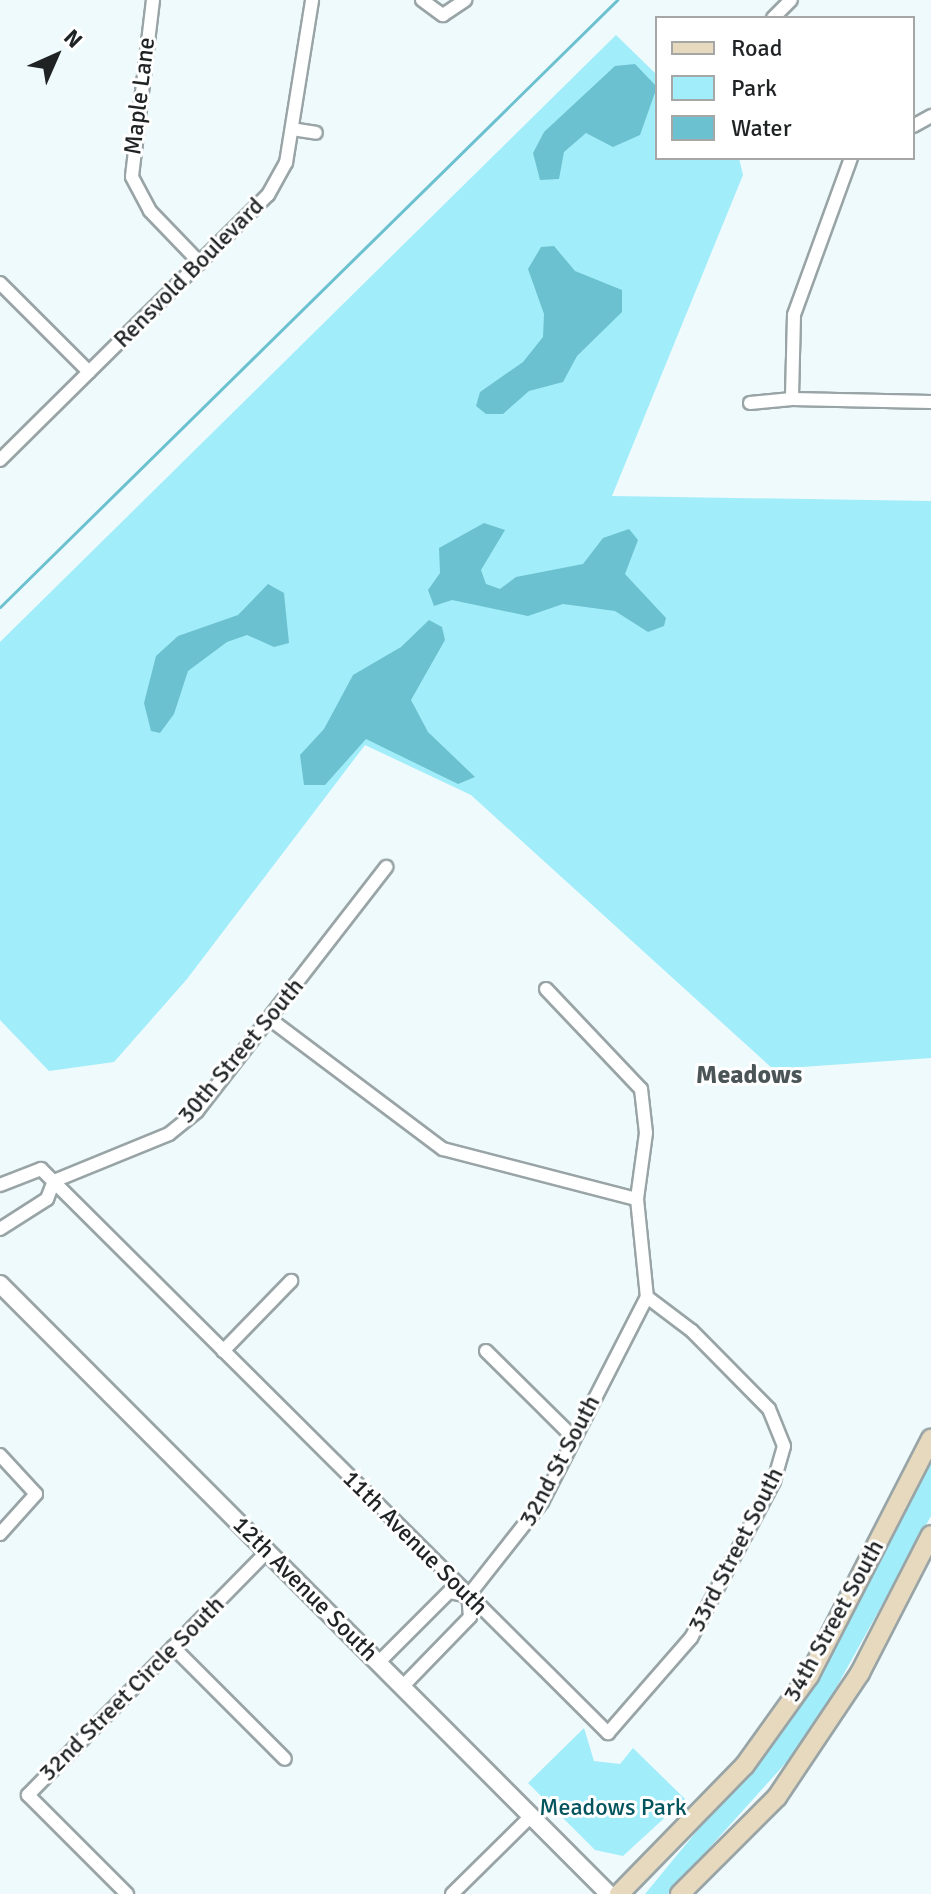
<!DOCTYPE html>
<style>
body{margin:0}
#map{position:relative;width:931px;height:1894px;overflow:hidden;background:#effafd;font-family:Signika,sans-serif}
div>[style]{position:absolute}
.green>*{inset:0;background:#a2edfa}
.water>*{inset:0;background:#6cc1d0}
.stream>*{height:3px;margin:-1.5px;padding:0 1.5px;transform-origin:1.5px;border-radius:1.5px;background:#6cc1d0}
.roads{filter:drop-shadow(2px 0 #99a4a6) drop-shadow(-2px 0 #99a4a6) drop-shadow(0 2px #99a4a6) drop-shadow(0 -2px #99a4a6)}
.minor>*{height:12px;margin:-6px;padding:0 6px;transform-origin:6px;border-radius:6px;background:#fff}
.tertiary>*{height:16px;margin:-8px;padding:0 8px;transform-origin:8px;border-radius:8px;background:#fff}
.secondary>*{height:18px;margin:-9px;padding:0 9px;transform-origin:9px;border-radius:9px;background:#e7d9be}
span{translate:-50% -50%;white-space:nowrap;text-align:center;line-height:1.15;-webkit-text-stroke:6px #fff;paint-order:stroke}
.street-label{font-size:24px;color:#1f2324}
.park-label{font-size:24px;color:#04545e}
.neighbourhood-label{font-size:26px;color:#4b5557;font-weight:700}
.legend{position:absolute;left:655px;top:16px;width:260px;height:144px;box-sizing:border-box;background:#fff;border:2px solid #a5a7a7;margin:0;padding:10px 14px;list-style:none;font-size:24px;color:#1f2324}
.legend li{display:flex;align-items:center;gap:16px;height:40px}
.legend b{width:40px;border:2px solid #a5a7a7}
.north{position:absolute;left:16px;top:16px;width:80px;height:80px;-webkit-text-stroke:6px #fff;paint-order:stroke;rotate:45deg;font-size:22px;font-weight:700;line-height:32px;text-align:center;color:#1f2324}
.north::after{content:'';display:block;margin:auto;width:28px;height:36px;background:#1f2324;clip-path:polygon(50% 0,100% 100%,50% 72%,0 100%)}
</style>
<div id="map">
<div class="green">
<div style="clip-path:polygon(616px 35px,657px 75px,657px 158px,739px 158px,743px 175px,612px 496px,931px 501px,931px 1058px,773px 1069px,471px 795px,365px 745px,187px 979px,114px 1062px,49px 1071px,0 1020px,0 642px)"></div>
<div style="clip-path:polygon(931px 1456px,931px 1516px,809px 1737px,668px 1894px,645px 1894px,789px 1719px,832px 1654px)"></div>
<div style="clip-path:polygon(584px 1728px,594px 1761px,620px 1764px,633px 1748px,685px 1799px,623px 1856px,595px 1850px,528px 1783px)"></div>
</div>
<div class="water">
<div style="clip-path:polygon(635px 64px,657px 87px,640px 135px,613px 147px,586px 133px,564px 152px,559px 179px,540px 180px,533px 153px,544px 132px,615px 66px)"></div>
<div style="clip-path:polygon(554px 246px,575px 271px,622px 290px,622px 312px,577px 356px,563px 382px,529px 391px,503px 414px,486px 414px,476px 406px,480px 392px,523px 362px,543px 337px,544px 314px,528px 269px,541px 247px)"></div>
<div style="clip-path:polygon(484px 523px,505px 530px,481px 570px,486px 584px,500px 589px,516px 577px,583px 564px,603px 538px,629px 529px,638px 540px,625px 574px,666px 618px,664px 626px,648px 632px,615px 611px,563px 604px,528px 616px,452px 600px,434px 606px,428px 590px,440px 573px,439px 548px)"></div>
<div style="clip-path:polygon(268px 584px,284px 593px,289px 643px,274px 647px,247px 635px,227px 642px,188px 671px,174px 714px,160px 733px,151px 731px,144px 703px,156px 656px,178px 636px,238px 615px)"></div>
<div style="clip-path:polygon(429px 620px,442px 627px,445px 640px,411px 700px,428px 732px,475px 777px,458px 784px,366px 739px,325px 785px,304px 785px,300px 755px,324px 729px,353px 675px,401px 647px)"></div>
</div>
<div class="stream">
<div style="left:0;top:607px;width:866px;rotate:-44.53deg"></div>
</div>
<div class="roads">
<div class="minor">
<div style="left:153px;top:0;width:178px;rotate:96.8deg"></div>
<div style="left:132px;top:177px;width:38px;rotate:62deg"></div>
<div style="left:150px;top:211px;width:72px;rotate:46.1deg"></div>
<div style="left:422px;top:0;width:26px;rotate:36deg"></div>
<div style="left:443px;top:15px;width:27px;rotate:-34deg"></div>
<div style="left:773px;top:18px;width:25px;rotate:-45deg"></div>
<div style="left:913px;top:126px;width:21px;rotate:-29deg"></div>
<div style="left:292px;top:129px;width:24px;rotate:9deg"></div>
<div style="left:851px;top:158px;width:167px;rotate:110deg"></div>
<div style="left:794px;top:315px;width:84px;rotate:91.4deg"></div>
<div style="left:792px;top:399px;width:139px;rotate:1.2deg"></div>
<div style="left:0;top:283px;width:126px;rotate:45deg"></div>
<div style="left:750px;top:403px;width:42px;rotate:-5.4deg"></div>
<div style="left:0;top:460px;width:377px;rotate:-44.7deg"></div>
<div style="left:268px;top:195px;width:37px;rotate:-61deg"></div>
<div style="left:286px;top:163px;width:165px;rotate:-80.9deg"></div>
<div style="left:546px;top:989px;width:138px;rotate:46.5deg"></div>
<div style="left:641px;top:1089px;width:44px;rotate:83.5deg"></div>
<div style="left:646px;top:1133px;width:67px;rotate:97.8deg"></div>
<div style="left:637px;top:1199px;width:99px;rotate:84.2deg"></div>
<div style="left:271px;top:1020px;width:215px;rotate:36.9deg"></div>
<div style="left:443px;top:1149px;width:200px;rotate:14.5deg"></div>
<div style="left:0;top:1185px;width:44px;rotate:-21.3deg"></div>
<div style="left:41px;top:1169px;width:800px;rotate:44.85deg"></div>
<div style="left:608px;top:1733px;width:126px;rotate:-48.9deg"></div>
<div style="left:691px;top:1638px;width:178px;rotate:-62.1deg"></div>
<div style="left:774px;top:1481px;width:36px;rotate:-74deg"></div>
<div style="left:784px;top:1446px;width:40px;rotate:-112deg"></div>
<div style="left:769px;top:1409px;width:110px;rotate:-134.6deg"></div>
<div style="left:692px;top:1331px;width:56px;rotate:-142.9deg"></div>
<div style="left:0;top:1229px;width:56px;rotate:-32.6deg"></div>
<div style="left:47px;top:1199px;width:19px;rotate:-69deg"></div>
<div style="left:54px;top:1181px;width:124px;rotate:-22.2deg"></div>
<div style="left:169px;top:1134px;width:36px;rotate:-39deg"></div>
<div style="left:197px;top:1111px;width:309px;rotate:-52.2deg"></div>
<div style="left:223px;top:1351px;width:98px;rotate:-45.8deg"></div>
<div style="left:486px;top:1351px;width:121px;rotate:44.7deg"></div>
<div style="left:0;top:1455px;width:53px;rotate:47.3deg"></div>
<div style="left:36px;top:1494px;width:54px;rotate:132deg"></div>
<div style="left:173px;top:1647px;width:158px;rotate:45deg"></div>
<div style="left:379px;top:1662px;width:99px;rotate:-45deg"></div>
<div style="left:449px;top:1592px;width:19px;rotate:12deg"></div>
<div style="left:403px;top:1686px;width:96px;rotate:-45.8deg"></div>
<div style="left:470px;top:1617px;width:21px;rotate:-95deg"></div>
<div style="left:468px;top:1596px;width:120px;rotate:-51.8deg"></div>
<div style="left:542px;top:1502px;width:230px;rotate:-62.9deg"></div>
<div style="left:127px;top:1894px;width:140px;rotate:-135deg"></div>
<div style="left:28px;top:1795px;width:341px;rotate:-45.5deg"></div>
<div style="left:452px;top:1894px;width:111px;rotate:-44.6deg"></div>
</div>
<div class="tertiary">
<div style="left:0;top:1284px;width:862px;rotate:45.05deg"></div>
</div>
<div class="secondary">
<div style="left:619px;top:1894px;width:180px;rotate:-45.7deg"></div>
<div style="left:745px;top:1765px;width:110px;rotate:-54.3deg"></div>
<div style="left:809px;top:1676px;width:267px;rotate:-62.8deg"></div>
<div style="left:680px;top:1894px;width:137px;rotate:-45deg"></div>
<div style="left:777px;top:1797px;width:149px;rotate:-56.2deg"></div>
<div style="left:860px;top:1673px;width:155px;rotate:-62.8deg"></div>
</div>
</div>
<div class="street-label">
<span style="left:140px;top:96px;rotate:-83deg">Maple Lane</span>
<span style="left:189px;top:273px;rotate:-45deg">Rensvold Boulevard</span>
<span style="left:241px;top:1051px;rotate:-50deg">30th Street South</span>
<span style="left:560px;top:1461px;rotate:-62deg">32nd St South</span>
<span style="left:415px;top:1543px;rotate:45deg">11th Avenue South</span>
<span style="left:736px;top:1550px;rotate:-63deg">33rd Street South</span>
<span style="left:305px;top:1589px;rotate:45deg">12th Avenue South</span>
<span style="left:834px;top:1621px;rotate:-61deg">34th Street South</span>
<span style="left:132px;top:1689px;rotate:-45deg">32nd Street Circle South</span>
</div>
<div class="park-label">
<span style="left:613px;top:1808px">Meadows Park</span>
</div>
<div class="neighbourhood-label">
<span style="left:749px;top:1076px">Meadows</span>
</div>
<ul class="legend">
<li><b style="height:10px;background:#e7d9be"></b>Road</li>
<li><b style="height:22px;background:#a2edfa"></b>Park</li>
<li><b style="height:22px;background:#6cc1d0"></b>Water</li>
</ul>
<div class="north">N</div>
</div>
